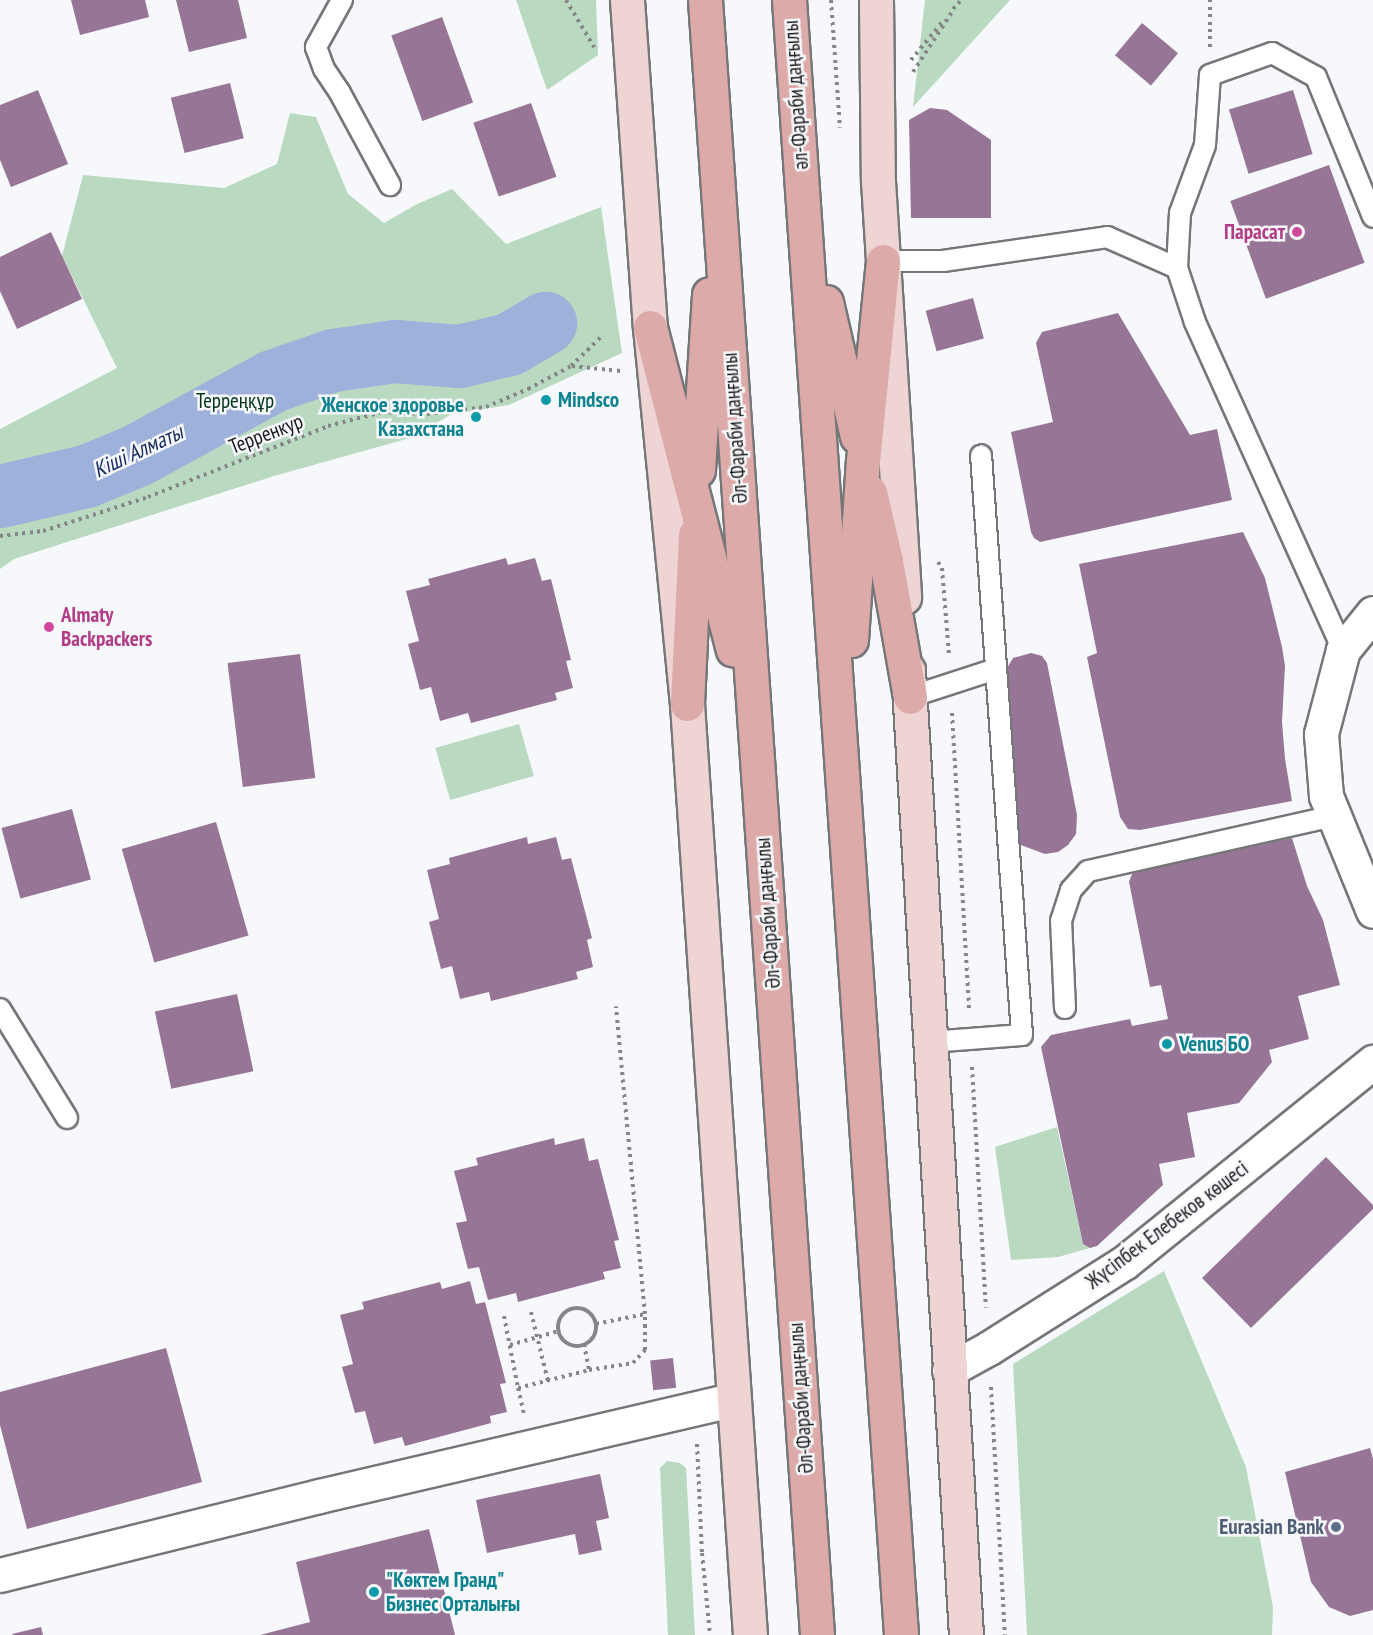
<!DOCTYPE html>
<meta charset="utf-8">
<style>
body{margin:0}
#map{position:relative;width:1373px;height:1635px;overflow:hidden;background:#f7f8fb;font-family:"PT Sans Narrow",sans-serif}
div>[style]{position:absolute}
.green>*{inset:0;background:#b9d9c1;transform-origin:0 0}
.river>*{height:63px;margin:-31.5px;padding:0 31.5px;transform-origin:31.5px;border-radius:31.5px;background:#9db1db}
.building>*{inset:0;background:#967597;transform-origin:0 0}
.path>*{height:4px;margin-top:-2px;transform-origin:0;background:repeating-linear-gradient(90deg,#858687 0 3px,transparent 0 7.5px)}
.path>.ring{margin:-2px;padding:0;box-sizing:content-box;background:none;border:4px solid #858687;border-radius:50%}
.roads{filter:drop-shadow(2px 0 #757678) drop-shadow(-2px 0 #757678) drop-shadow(0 2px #757678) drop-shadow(0 -2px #757678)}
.service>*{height:20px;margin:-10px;padding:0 10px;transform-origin:10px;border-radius:10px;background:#fff}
.minor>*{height:33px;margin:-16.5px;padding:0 16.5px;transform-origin:16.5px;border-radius:16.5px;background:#fff}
.secondary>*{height:33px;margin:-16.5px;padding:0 16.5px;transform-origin:16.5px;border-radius:16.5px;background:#eed5d4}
.primary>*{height:33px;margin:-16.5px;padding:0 16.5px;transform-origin:16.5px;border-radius:16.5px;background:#dcaba9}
.dots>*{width:16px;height:16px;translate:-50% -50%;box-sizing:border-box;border:3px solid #f7f8fb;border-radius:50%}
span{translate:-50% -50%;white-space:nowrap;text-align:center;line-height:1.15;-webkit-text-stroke:5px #f7f8fb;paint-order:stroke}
.street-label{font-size:21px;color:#191a1a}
.hotel-label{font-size:21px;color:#b23c85;font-weight:700}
.right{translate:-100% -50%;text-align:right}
.left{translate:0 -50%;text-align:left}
.culture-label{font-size:21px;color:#0d838f;font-weight:700}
.park-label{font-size:21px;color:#003417}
.service-label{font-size:21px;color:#4e5e75;font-weight:700}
.water-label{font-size:22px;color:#152a5d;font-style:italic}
</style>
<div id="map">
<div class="green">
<div style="clip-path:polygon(516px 0,596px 0,598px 55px,547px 90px)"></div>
<div style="clip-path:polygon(925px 0,1010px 0,913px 107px)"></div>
<div style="clip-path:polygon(290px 113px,316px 117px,348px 194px,384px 223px,417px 204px,452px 189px,506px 244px,601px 207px,622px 353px,509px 405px,452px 414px,410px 438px,274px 476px,14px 559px,0 569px,0 429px,117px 368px,62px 256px,83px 175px,224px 188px,277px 164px)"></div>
<div style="left:519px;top:724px;width:54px;height:87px;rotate:74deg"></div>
<div style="clip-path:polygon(1057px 1127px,1083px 1244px,1090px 1248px,1058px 1257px,1011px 1260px,995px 1147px)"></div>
<div style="clip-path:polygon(1164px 1271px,1246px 1467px,1273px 1607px,1272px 1635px,1027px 1635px,1013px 1364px)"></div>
<div style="clip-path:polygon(667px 1461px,680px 1463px,686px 1468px,695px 1635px,668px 1635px,660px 1468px)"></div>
</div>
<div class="river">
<div style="left:0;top:496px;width:88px;rotate:-13.1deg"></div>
<div style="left:86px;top:476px;width:55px;rotate:-22.4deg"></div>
<div style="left:137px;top:455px;width:154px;rotate:-28.7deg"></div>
<div style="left:272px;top:381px;width:65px;rotate:-19deg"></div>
<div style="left:333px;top:360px;width:63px;rotate:-8.3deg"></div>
<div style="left:395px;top:351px;width:64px;rotate:4.5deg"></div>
<div style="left:459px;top:356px;width:51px;rotate:-13.5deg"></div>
<div style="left:509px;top:344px;width:42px;rotate:-30.3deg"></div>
</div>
<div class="building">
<div style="clip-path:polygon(71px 0,145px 0,149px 17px,80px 35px)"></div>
<div style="clip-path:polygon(176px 0,238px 0,247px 38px,189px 52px)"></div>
<div style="left:442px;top:17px;width:91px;height:54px;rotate:70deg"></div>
<div style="left:1142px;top:23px;width:47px;height:42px;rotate:40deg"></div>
<div style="left:230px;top:83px;width:57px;height:61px;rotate:76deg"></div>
<div style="clip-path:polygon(38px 90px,68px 164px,11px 187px,0 160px,0 105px)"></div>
<div style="left:1293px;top:90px;width:67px;height:67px;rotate:73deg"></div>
<div style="left:531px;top:103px;width:78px;height:61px;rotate:71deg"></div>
<div style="clip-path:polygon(930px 108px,947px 110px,991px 140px,991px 218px,911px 218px,909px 120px)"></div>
<div style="left:1329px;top:165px;width:104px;height:105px;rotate:70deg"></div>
<div style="clip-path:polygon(51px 232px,82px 299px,17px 329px,0 291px,0 257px)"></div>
<div style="left:973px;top:298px;width:42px;height:49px;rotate:75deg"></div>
<div style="clip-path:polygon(1118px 313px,1190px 435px,1217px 429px,1232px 500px,1040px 542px,1034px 538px,1031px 532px,1011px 432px,1053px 422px,1036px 343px,1042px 332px)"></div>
<div style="clip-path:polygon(1243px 532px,1265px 578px,1282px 647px,1285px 666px,1282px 722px,1285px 759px,1292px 801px,1140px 830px,1128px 829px,1120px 817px,1087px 657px,1097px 653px,1079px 564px)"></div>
<div style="clip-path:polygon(506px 558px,508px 565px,535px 558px,542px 581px,551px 579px,571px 660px,566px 661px,573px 688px,555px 693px,557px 700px,471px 723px,468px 713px,440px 721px,431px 687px,420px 690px,408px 644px,419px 641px,406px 591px,430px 585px,428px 579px)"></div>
<div style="clip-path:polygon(1031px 653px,1042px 656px,1047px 663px,1077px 815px,1076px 834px,1068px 845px,1058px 852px,1045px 854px,1018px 844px,1013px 832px,1007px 668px,1013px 658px)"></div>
<div style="left:300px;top:654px;width:125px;height:73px;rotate:83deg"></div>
<div style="left:72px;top:809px;width:73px;height:73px;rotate:75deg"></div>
<div style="left:216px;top:822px;width:118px;height:98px;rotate:74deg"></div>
<div style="clip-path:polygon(527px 837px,528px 844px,556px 837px,562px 860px,571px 858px,592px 938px,587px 940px,593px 967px,576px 972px,578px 979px,491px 1001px,489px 992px,460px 999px,452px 966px,441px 969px,429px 922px,439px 919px,427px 870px,450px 864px,449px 858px)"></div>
<div style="clip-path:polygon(1292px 838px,1307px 886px,1323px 920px,1340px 985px,1298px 996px,1309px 1039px,1269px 1050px,1272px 1062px,1239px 1103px,1187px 1113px,1195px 1157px,1159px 1164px,1163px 1185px,1097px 1246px,1090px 1248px,1083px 1244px,1041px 1047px,1051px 1035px,1130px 1019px,1132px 1026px,1168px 1019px,1161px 985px,1150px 987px,1129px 882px,1132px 874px,1138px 870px)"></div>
<div style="left:237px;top:994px;width:79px;height:84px;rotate:78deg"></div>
<div style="clip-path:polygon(554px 1138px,555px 1145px,584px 1138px,589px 1161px,598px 1159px,619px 1240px,614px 1241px,621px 1268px,603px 1272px,605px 1279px,518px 1302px,516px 1293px,488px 1300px,479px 1267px,468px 1269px,456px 1223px,467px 1221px,454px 1171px,478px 1165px,476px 1158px)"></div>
<div style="clip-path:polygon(1326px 1157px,1373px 1205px,1373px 1209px,1251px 1328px,1202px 1278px)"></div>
<div style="clip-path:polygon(470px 1281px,476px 1304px,485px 1302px,506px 1383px,500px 1384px,507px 1412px,490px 1416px,491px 1423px,405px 1446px,402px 1437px,374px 1444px,365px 1411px,355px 1413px,342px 1367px,353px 1364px,340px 1315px,364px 1309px,362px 1302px,440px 1282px,442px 1289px)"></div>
<div style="clip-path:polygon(166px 1348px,202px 1482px,27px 1529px,0 1425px,0 1392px)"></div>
<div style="left:673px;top:1358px;width:30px;height:23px;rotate:84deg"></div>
<div style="clip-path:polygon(1370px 1448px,1373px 1459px,1373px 1610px,1350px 1616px,1329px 1607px,1311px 1582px,1285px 1472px)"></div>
<div style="clip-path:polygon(600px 1474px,609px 1518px,596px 1521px,602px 1550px,579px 1555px,575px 1534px,487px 1553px,476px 1500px)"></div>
<div style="clip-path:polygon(429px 1529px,455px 1635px,260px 1635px,310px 1622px,296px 1562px)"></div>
<div style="clip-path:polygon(41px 1627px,43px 1635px,13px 1635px,12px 1634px)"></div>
</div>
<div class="path">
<div style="left:566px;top:0;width:55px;rotate:59.2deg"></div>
<div style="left:831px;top:0;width:128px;rotate:86deg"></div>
<div style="left:953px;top:9px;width:12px;rotate:-48deg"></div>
<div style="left:1210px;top:47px;width:47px;rotate:-90deg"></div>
<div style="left:911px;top:60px;width:52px;rotate:-50.5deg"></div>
<div style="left:913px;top:72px;width:75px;rotate:-56.9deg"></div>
<div style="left:572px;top:366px;width:49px;rotate:5.8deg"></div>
<div style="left:0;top:536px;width:43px;rotate:-6.6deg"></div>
<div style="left:43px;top:531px;width:110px;rotate:-17.9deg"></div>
<div style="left:148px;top:497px;width:193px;rotate:-21.5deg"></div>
<div style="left:328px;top:426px;width:56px;rotate:-14.5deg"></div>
<div style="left:382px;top:412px;width:45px;rotate:2.5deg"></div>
<div style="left:427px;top:414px;width:59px;rotate:-6.8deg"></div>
<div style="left:486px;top:407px;width:46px;rotate:-23.2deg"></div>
<div style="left:528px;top:389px;width:49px;rotate:-28.1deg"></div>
<div style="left:571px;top:366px;width:43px;rotate:-44.1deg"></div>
<div style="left:938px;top:562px;width:7px;rotate:56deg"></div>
<div style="left:942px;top:568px;width:87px;rotate:85.4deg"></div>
<div style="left:952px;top:713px;width:298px;rotate:86.7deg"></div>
<div style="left:972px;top:1067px;width:241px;rotate:86.7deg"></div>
<div class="ring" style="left:558px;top:1308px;width:34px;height:34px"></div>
<div style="left:531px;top:1312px;width:71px;rotate:76.2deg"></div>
<div style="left:504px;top:1316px;width:73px;rotate:79deg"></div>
<div style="left:518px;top:1388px;width:73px;rotate:-14.2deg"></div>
<div style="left:589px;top:1370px;width:45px;rotate:-9deg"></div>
<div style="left:633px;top:1363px;width:18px;rotate:-47deg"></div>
<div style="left:645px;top:1350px;width:36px;rotate:-90deg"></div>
<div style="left:645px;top:1314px;width:309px;rotate:-95.4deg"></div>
<div style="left:596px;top:1324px;width:50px;rotate:-11.5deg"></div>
<div style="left:584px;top:1344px;width:26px;rotate:79deg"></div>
<div style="left:510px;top:1345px;width:51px;rotate:-15.9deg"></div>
<div style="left:991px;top:1387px;width:248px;rotate:86.8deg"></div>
<div style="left:518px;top:1388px;width:26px;rotate:77deg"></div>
<div style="left:697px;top:1444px;width:109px;rotate:87.4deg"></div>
<div style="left:702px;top:1553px;width:82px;rotate:84.4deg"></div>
</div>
<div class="roads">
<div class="service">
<div style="left:342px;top:0;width:54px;rotate:119deg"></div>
<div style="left:316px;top:47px;width:23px;rotate:70deg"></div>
<div style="left:324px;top:69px;width:29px;rotate:56deg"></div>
<div style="left:340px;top:93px;width:105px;rotate:61.5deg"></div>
<div style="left:883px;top:261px;width:60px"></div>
<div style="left:943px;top:261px;width:166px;rotate:-8.3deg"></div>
<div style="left:1107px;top:237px;width:77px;rotate:23.9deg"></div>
<div style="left:1343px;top:650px;width:360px;rotate:-114.3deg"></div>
<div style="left:1195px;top:322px;width:57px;rotate:-108.4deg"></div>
<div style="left:1177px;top:268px;width:55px;rotate:-86.9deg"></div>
<div style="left:1180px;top:213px;width:72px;rotate:-69.8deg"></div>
<div style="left:1205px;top:145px;width:70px;rotate:-85.9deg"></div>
<div style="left:1210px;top:75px;width:66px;rotate:-19.5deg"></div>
<div style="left:1272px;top:53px;width:50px;rotate:28.6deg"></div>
<div style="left:1316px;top:77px;width:151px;rotate:67.8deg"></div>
<div style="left:910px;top:697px;width:90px;rotate:-18deg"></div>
<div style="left:1065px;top:1008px;width:87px;rotate:-92.6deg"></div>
<div style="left:1061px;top:921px;width:33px;rotate:-72deg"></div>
<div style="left:1071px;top:890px;width:25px;rotate:-48deg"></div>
<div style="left:1088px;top:871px;width:252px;rotate:-12.6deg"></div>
<div style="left:0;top:1009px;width:128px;rotate:58.4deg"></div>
<div style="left:930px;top:1042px;width:92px;rotate:-4.4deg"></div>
<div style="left:1022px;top:1035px;width:581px;rotate:-94.04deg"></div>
</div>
<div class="minor">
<div style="left:1373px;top:613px;width:48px;rotate:129deg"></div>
<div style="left:1343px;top:650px;width:87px;rotate:104.7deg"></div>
<div style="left:1321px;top:734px;width:62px;rotate:85.4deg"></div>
<div style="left:1326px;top:796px;width:124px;rotate:67.8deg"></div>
<div style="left:949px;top:1370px;width:46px;rotate:-28.8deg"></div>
<div style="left:989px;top:1348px;width:161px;rotate:-32.3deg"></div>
<div style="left:1125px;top:1262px;width:319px;rotate:-38.9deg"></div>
<div style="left:0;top:1575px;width:329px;rotate:-13.9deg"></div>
<div style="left:319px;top:1496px;width:425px;rotate:-13.1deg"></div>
</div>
<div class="secondary">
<div style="left:627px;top:0;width:328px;rotate:86deg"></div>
<div style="left:650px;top:327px;width:379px;rotate:84.4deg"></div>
<div style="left:687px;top:704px;width:933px;rotate:86.13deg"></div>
<div style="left:876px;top:0;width:181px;rotate:89.4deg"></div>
<div style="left:878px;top:181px;width:417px;rotate:86.4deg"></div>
<div style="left:908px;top:670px;width:967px;rotate:86.56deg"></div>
</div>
<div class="primary">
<div style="left:705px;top:0;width:1639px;rotate:86.08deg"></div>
<div style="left:789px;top:0;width:1639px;rotate:86.08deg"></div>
<div style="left:826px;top:302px;width:138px;rotate:77deg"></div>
<div style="left:650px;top:327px;width:333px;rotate:75.6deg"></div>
<div style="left:698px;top:470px;width:176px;rotate:-86.4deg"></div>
<div style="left:870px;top:492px;width:71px;rotate:76.9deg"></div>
<div style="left:886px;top:561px;width:138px;rotate:80deg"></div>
<div style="left:851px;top:640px;width:179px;rotate:-86.2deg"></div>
<div style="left:863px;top:461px;width:201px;rotate:-84.3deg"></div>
<div style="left:687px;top:704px;width:170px;rotate:-87.3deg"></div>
</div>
</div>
<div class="dots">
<div style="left:1297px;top:232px;background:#d1479c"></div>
<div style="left:546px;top:400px;background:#0f9aa8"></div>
<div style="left:476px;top:417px;background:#0f9aa8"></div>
<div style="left:49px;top:627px;background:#d1479c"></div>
<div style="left:1167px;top:1044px;background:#0f9aa8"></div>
<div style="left:1336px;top:1527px;background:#5c6f8a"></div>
<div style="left:374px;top:1592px;background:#0f9aa8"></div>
</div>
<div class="street-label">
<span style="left:796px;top:95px;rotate:-94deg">әл-Фараби даңғылы</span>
<span style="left:735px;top:428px;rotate:-94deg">Әл-Фараби даңғылы</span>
<span style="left:266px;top:434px;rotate:-21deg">Терренкур</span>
<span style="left:768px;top:913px;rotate:-94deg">Әл-Фараби даңғылы</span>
<span style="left:1167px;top:1225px;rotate:-37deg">Жүсіпбек Елебеков көшесі</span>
<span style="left:801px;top:1398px;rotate:-94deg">Әл-Фараби даңғылы</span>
</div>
<div class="hotel-label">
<span class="right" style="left:1285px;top:232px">Парасат</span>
<span class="left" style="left:61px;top:627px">Almaty<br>Backpackers</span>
</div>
<div class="culture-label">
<span class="left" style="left:558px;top:400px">Mindsco</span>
<span class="right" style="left:464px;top:417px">Женское здоровье<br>Казахстана</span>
<span class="left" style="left:1179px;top:1044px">Venus БО</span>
<span class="left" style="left:386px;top:1592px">"Көктем Гранд"<br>Бизнес Орталығы</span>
</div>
<div class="park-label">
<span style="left:235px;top:401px">Терреңқұр</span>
</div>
<div class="service-label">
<span class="right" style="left:1324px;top:1527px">Eurasian Bank</span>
</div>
<div class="water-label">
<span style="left:138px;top:451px;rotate:-25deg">Кіші Алматы</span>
</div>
</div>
